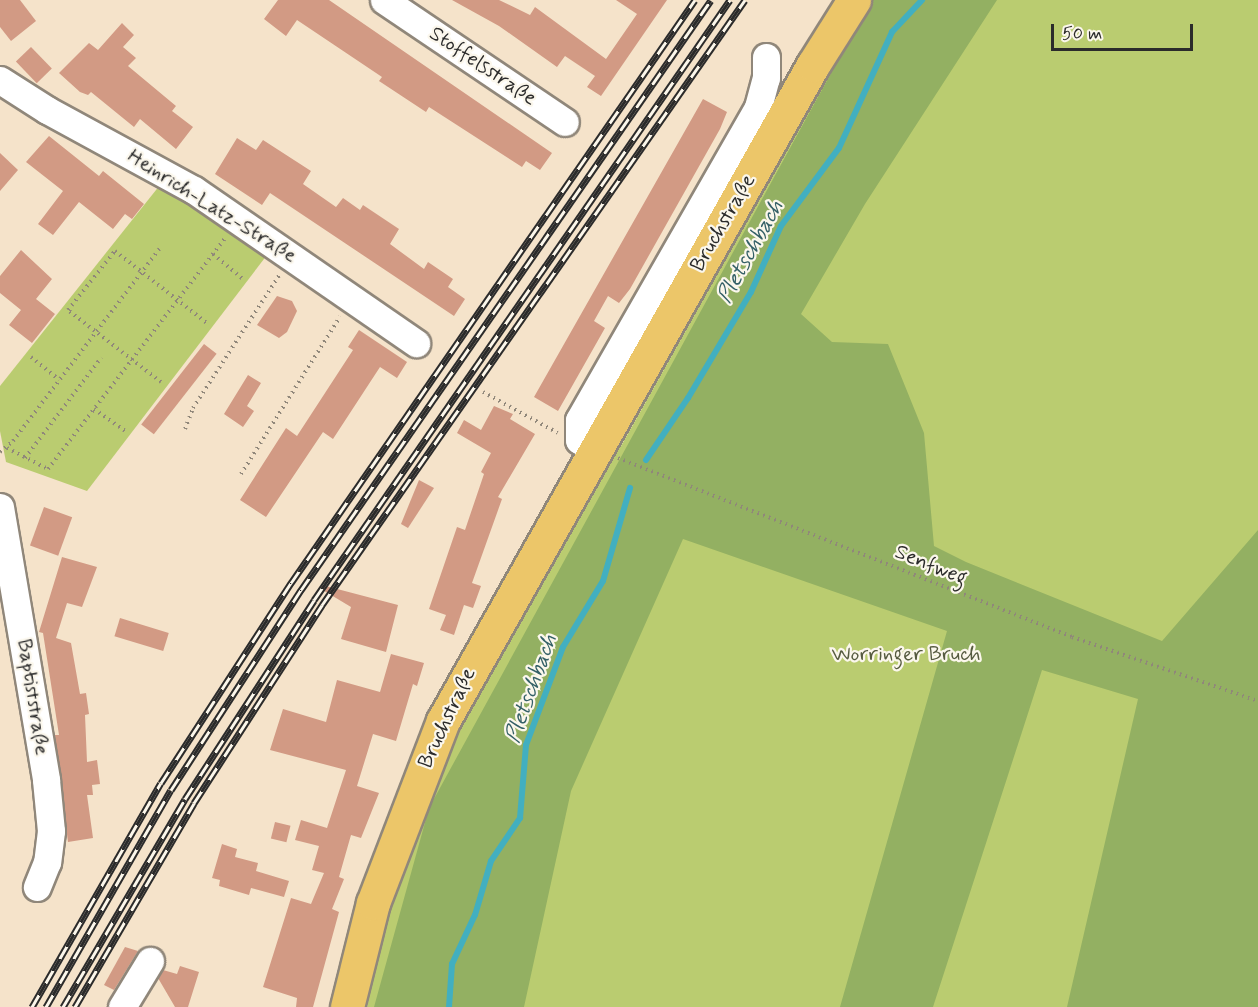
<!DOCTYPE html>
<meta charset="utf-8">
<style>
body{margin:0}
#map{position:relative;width:1258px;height:1007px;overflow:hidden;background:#f5e3ca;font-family:Mynerve,sans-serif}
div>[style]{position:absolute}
.green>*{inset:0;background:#bacc70}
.forest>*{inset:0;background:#93b062}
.stream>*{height:6px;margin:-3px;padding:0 3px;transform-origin:3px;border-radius:3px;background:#42afc0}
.building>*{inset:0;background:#d29a84;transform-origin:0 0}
.path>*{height:4px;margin-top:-2px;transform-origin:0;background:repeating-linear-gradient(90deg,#90877a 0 1.5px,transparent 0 6px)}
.roads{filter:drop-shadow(2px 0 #90877a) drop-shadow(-2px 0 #90877a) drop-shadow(0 2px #90877a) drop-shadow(0 -2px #90877a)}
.minor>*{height:27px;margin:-13.5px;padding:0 13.5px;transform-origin:13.5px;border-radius:13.5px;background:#fff}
.major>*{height:33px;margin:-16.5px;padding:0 16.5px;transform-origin:16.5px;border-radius:16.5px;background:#ecc669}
.rail>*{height:7px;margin-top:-3.5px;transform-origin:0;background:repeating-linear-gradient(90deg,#fbf7ec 0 14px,#2b2b2b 0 28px);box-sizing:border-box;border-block:2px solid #2b2b2b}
span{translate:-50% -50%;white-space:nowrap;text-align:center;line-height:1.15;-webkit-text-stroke:4.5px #fbf7ec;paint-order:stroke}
.street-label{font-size:21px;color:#2b2b2b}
.park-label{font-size:21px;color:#565b40}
.water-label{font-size:22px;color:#346067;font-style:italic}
.scale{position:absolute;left:1051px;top:24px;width:142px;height:27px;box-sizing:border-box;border:3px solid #2b2b2b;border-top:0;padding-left:8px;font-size:18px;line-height:21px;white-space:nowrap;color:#2b2b2b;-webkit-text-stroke:4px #fbf7ec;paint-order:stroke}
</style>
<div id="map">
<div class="green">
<div style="clip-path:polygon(871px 0,1258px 0,1258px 1007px,367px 1007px,384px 924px,404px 864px,435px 783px,466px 717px,600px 471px,621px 446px)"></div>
<div style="clip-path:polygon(160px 185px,267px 255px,87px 491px,6px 462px,0 431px,0 386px)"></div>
</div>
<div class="forest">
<div style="clip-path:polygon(871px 0,997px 0,865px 204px,801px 314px,832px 342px,888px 344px,924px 433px,934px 546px,966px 562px,1162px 641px,1258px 530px,1258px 1007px,1067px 1007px,1138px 699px,1042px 670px,933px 1007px,840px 1007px,947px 631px,683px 539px,571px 791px,524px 1007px,374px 1007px,429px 808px)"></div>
</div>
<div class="stream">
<div style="left:646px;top:460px;width:75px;rotate:-55.9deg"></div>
<div style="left:688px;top:398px;width:123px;rotate:-59.3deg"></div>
<div style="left:751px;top:292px;width:72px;rotate:-65.6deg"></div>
<div style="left:781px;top:226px;width:97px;rotate:-53.4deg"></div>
<div style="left:839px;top:148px;width:128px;rotate:-65.4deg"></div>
<div style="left:892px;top:32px;width:44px;rotate:-46.8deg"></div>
<div style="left:449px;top:1007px;width:43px;rotate:-86deg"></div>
<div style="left:452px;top:964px;width:54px;rotate:-64.9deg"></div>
<div style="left:475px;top:915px;width:56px;rotate:-73.5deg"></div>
<div style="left:491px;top:861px;width:52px;rotate:-56deg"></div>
<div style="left:520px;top:818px;width:73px;rotate:-85.3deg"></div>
<div style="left:526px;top:745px;width:105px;rotate:-69.3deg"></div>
<div style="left:563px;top:647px;width:77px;rotate:-58.8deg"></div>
<div style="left:603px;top:581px;width:97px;rotate:-73.8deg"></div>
</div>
<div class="building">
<div style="clip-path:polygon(0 0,20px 0,36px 21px,11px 41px,0 27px)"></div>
<div style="clip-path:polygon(278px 0,329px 0,552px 153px,540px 170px,526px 161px,522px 167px,429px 107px,426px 112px,379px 81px,382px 77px,297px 20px,286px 36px,264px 19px)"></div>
<div style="clip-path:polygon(452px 0,499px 0,530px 15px,535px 7px,606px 59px,637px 14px,616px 0,667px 0,601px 96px,587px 87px,595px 76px,565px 56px,557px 67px,499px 26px)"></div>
<div style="clip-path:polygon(122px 23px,134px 35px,123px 47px,136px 58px,128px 66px,176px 106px,172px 111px,193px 127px,176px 149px,140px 119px,134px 127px,91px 92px,88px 95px,80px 92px,59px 73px,89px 43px,98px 50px)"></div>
<div style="left:31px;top:47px;width:30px;height:21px;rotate:46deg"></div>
<div style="clip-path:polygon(703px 99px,727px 112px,720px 129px,630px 289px,619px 303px,608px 296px,594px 321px,605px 328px,558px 411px,534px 397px)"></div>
<div style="clip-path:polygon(49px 136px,99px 176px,103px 171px,144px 204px,132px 219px,125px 214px,113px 229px,79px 202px,53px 235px,38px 224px,63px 191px,26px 162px)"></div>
<div style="clip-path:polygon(237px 138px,256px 150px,263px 140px,311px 171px,303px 184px,336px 207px,343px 198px,360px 210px,363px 205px,399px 229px,390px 244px,424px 269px,428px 262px,453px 279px,448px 287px,465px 299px,454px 316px,270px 193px,262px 205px,215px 174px)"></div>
<div style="clip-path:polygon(0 153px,18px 170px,0 191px)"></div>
<div style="clip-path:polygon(21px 250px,52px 279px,36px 299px,55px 314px,32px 343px,9px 325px,21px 310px,0 293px,0 276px)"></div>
<div style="clip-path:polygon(277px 296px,292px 301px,297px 311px,287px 332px,279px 338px,257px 325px)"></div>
<div style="clip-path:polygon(359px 330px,407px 362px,397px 378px,380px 367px,333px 439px,323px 432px,266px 517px,240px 500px,286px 428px,297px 436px,353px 350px,348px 347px)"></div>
<div style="left:204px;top:344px;width:16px;height:102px;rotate:38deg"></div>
<div style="clip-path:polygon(248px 375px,261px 383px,247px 406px,254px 411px,243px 427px,224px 414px)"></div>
<div style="clip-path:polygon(494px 406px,513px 414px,510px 419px,535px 434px,498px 497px,502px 499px,472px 583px,481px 586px,473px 608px,464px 605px,454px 635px,440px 630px,446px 615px,429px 609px,457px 527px,465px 530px,484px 474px,481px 472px,491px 453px,457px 433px,464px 420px,481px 430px)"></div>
<div style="clip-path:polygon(419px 480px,434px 488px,408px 528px,401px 524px)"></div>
<div style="left:44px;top:507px;width:30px;height:41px;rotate:20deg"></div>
<div style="clip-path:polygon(62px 557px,97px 567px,82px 607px,67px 603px,56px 638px,71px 643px,80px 694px,86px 693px,89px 714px,85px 715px,87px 762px,97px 760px,100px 784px,92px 785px,93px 795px,87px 795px,93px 838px,68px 842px,55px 741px,55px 735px,59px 735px,43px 633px,39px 632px)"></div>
<div style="clip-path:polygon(322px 585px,398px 605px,386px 652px,341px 639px,351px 607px,321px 589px)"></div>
<div style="left:120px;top:618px;width:51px;height:19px;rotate:17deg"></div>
<div style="clip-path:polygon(391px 654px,424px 663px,417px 686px,413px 684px,396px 741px,373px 734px,357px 786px,379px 793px,361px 838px,351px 835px,339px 877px,344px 879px,332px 909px,339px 912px,313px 1007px,296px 1007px,297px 998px,263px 987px,291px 898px,311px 904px,324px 873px,312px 870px,319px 846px,295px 840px,301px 820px,327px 828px,346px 770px,270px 750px,283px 709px,326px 722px,337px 680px,380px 692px)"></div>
<div style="left:275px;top:822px;width:16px;height:17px;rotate:14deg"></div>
<div style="clip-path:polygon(222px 844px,237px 849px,235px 857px,258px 863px,256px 871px,289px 881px,284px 897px,251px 888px,249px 895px,219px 886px,220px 880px,212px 878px)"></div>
<div style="clip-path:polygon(125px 947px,138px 951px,114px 990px,104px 985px)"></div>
<div style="clip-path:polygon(180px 966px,199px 972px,188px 1007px,175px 1007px,158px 978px,163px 970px,177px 974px)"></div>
</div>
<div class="path">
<div style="left:213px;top:254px;width:39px;rotate:40deg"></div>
<div style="left:31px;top:357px;width:36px;rotate:39deg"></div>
<div style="left:161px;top:382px;width:118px;rotate:-142.3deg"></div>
<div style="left:68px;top:310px;width:75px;rotate:-51.5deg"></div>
<div style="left:115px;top:251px;width:118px;rotate:38.1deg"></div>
<div style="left:483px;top:392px;width:85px;rotate:28.7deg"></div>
<div style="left:94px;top:409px;width:38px;rotate:35deg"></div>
<div style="left:185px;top:429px;width:22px;rotate:-69deg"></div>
<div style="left:193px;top:408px;width:160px;rotate:-57deg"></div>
<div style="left:7px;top:448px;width:46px;rotate:27.1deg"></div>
<div style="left:48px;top:469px;width:292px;rotate:-52.5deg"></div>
<div style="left:0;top:452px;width:17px;rotate:-40deg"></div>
<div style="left:13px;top:441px;width:244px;rotate:-52.7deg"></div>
<div style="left:25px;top:458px;width:126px;rotate:-52.8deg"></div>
<div style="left:618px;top:458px;width:488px;rotate:21.5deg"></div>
<div style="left:1072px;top:637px;width:197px;rotate:19deg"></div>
<div style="left:241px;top:474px;width:186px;rotate:-57.8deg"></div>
</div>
<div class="roads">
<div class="minor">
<div style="left:384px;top:0;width:218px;rotate:34deg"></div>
<div style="left:0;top:80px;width:56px;rotate:32.6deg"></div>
<div style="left:47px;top:110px;width:167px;rotate:28.6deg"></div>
<div style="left:194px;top:190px;width:270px;rotate:34.6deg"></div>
<div style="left:595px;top:449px;width:18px;rotate:-151deg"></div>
<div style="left:579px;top:440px;width:20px;rotate:-90deg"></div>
<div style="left:579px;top:420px;width:361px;rotate:-60.2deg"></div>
<div style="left:758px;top:107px;width:30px;rotate:-75deg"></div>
<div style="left:766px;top:78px;width:21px;rotate:-90deg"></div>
<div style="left:0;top:507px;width:277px;rotate:80.4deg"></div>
<div style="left:46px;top:780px;width:51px;rotate:84.4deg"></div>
<div style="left:51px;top:831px;width:31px;rotate:97deg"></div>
<div style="left:47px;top:862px;width:27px;rotate:112deg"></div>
<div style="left:122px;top:1007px;width:54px;rotate:-58.7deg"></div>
</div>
<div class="major">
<div style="left:347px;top:1007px;width:107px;rotate:-76deg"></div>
<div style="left:373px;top:903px;width:195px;rotate:-69deg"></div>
<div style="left:443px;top:721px;width:753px;rotate:-60.58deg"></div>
<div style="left:813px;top:65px;width:77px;rotate:-57.8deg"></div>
</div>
</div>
<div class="rail">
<div style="left:32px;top:1007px;width:258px;rotate:-60.1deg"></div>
<div style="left:161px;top:783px;width:239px;rotate:-57deg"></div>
<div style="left:291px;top:583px;width:709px;rotate:-55.28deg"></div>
<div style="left:46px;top:1007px;width:250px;rotate:-60.1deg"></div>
<div style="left:171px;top:790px;width:239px;rotate:-57deg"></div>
<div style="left:301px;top:590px;width:718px;rotate:-55.2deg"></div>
<div style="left:63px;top:1007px;width:241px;rotate:-59.6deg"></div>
<div style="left:185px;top:799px;width:237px;rotate:-57deg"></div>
<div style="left:314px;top:600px;width:730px;rotate:-55.27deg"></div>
<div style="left:75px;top:1007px;width:236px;rotate:-59.7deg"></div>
<div style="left:194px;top:803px;width:236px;rotate:-57.1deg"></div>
<div style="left:322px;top:605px;width:738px;rotate:-55.04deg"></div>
</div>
<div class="street-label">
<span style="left:483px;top:66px;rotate:34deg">Stoffelsstraße</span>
<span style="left:212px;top:206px;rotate:32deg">Heinrich-Latz-Straße</span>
<span style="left:723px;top:223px;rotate:-60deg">Bruchstraße</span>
<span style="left:931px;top:565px;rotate:22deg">Senfweg</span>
<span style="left:33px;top:697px;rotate:81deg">Baptiststraße</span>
<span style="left:447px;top:718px;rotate:-65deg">Bruchstraße</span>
</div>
<div class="park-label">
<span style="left:906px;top:654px">Worringer Bruch</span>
</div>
<div class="water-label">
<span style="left:751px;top:252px;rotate:-61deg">Pletschbach</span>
<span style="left:532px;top:689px;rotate:-70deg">Pletschbach</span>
</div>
<div class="scale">50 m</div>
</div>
